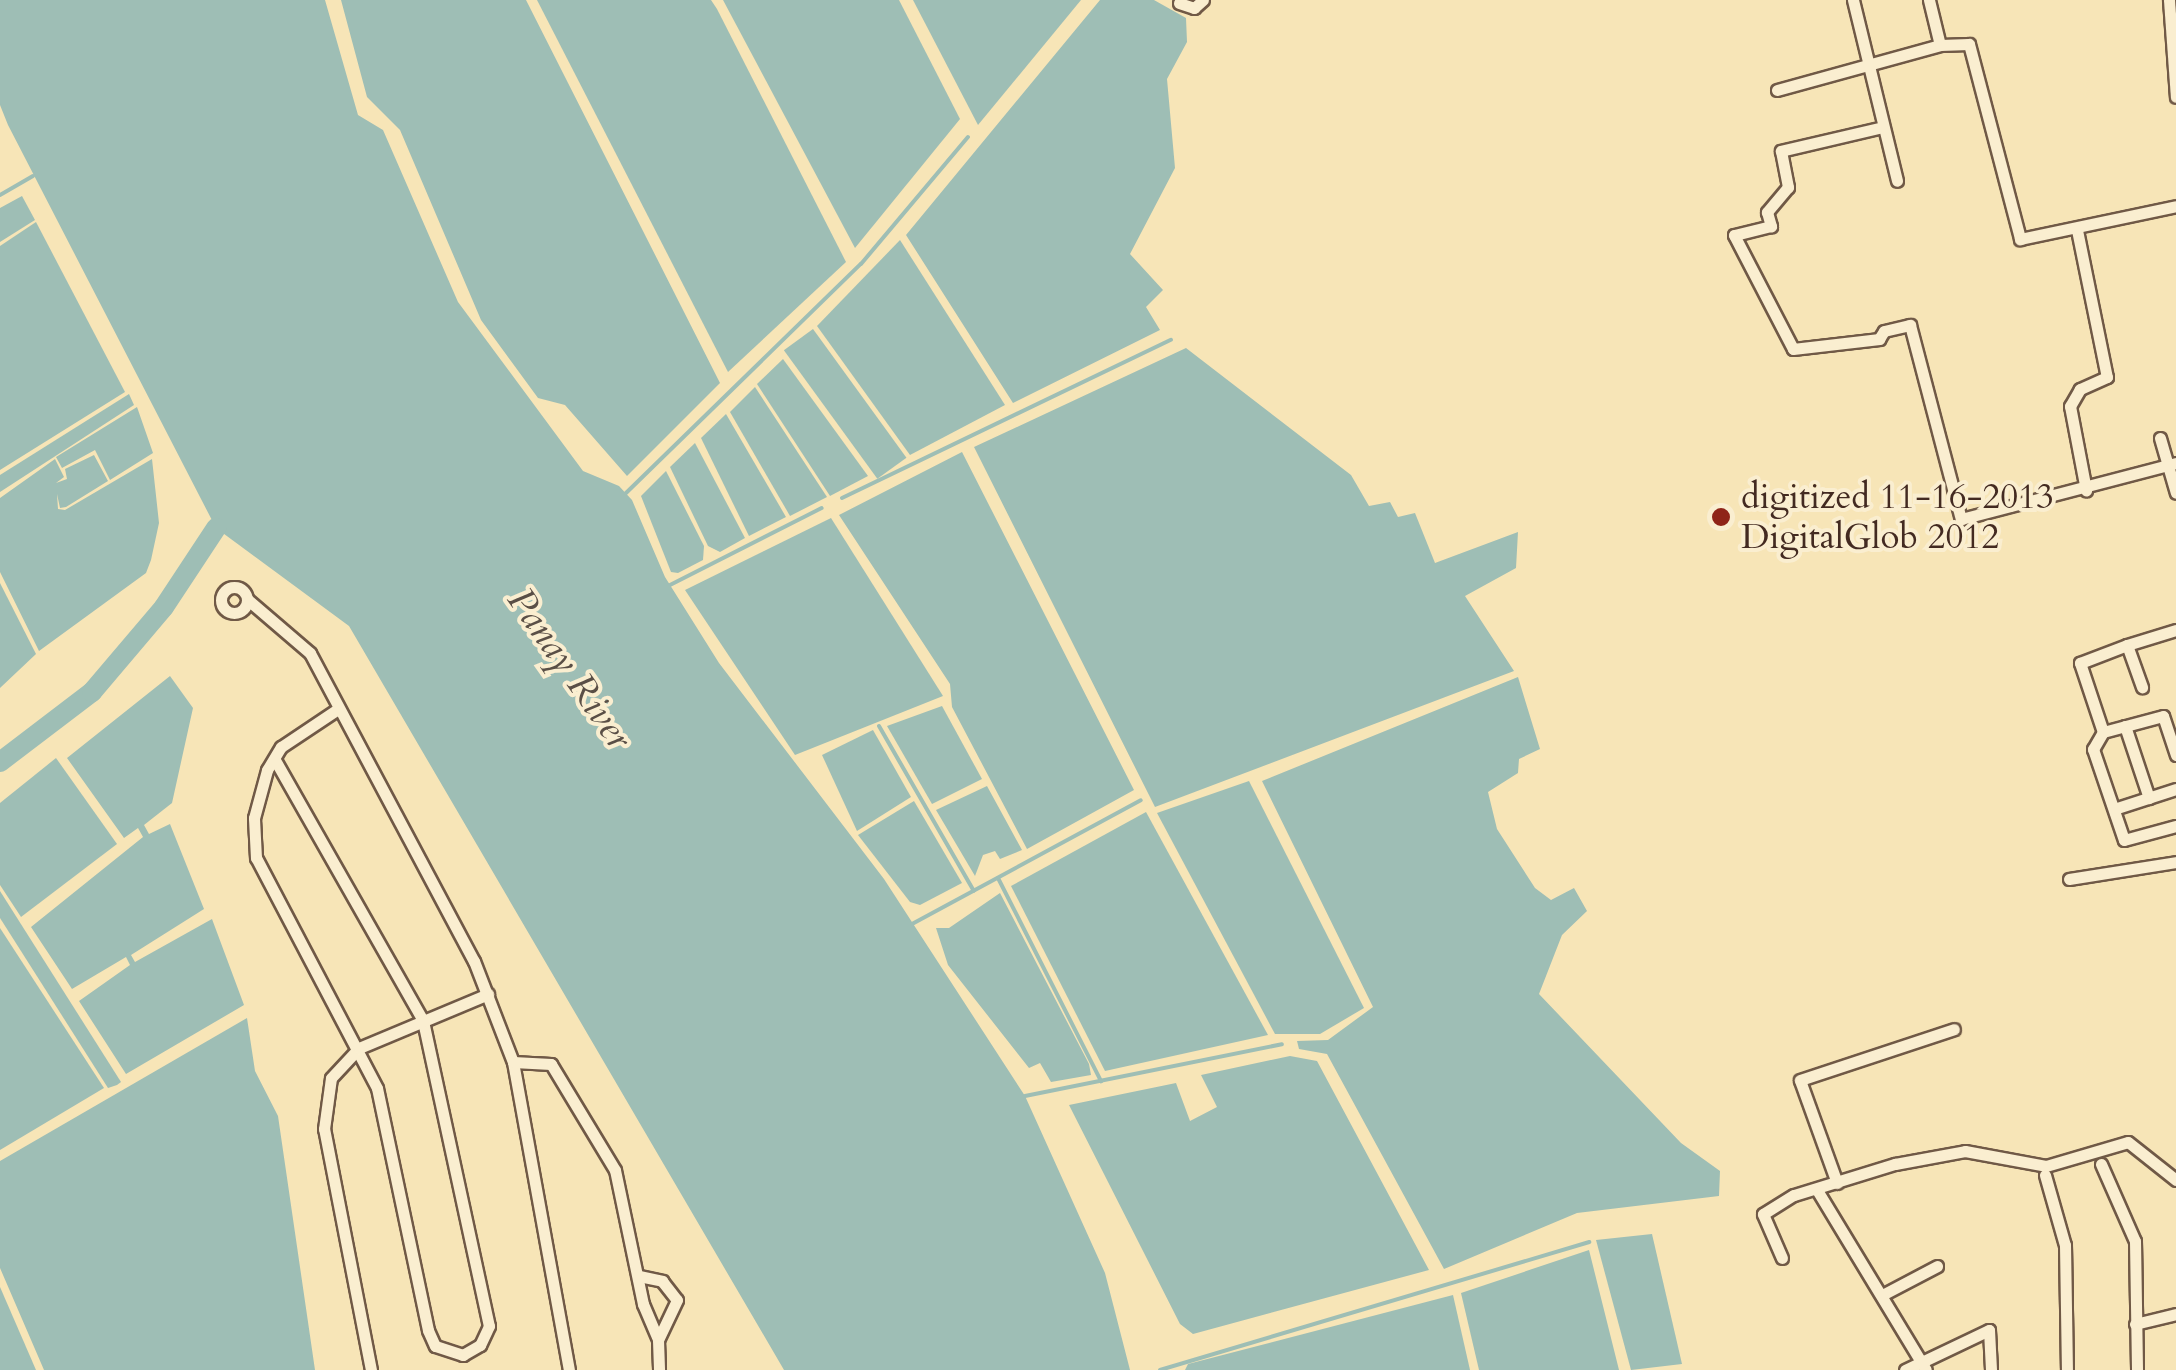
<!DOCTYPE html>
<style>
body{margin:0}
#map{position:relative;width:2176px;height:1370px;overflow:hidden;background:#f7e5b7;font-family:Cardo,serif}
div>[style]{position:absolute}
.water>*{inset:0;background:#9ebeb5;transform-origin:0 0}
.stream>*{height:4px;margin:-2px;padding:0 2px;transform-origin:2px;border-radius:2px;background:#9ebeb5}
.river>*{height:20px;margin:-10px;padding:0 10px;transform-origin:10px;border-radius:10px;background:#9ebeb5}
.roads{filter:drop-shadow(2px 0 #705946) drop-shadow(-2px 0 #705946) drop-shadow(0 2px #705946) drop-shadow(0 -2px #705946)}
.minor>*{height:11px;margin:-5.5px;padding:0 5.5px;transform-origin:5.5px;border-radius:5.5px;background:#faeed0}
.minor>.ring{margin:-5.5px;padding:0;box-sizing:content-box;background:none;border:11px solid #faeed0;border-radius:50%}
.dots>*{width:28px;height:28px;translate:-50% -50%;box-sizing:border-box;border:5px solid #faeed0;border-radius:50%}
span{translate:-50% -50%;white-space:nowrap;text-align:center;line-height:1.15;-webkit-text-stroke:8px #faeed0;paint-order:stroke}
.poi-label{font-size:35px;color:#432a21}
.left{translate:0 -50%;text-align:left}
.water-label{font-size:38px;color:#5a4f46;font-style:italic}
</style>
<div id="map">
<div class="water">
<div style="clip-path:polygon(0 0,325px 0,358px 115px,383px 130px,458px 302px,583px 471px,619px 486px,632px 500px,665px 577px,719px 663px,884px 879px,1025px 1096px,1105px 1273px,1130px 1370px,784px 1370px,349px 626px,216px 528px,8px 125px,0 105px)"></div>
<div style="clip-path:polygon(341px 0,526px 0,720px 383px,627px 476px,565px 405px,538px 398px,481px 320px,400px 130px,367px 97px)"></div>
<div style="clip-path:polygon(537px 0,711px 0,717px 9px,846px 262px,728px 372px)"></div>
<div style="clip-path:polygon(723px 0,899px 0,960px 119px,855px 248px)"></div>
<div style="clip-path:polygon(913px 0,1081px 0,978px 125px)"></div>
<div style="clip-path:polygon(1100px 0,1154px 0,1186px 18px,1187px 42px,1167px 79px,1175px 168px,1130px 254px,1163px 290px,1146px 307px,1160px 330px,1013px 403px,906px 235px)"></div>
<div style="clip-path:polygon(22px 196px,35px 220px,0 242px,0 208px)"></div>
<div style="clip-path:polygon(36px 222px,125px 392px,0 470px,0 246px)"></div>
<div style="clip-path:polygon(900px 240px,1005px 405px,910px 455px,817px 326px)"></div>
<div style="left:813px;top:329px;width:159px;height:36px;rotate:54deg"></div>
<div style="clip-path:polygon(1186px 348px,1351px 475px,1369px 506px,1390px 502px,1398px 517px,1415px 513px,1435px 563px,1518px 532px,1516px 568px,1465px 596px,1514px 671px,1155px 807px,974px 447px)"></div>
<div style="clip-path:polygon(783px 359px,868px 476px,830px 496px,757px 384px)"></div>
<div style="clip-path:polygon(755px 387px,827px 497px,790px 516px,730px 412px)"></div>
<div style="clip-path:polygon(129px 394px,134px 405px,0 492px,0 475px)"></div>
<div style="clip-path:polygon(137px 407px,153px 453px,110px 480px,95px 450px,62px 468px,56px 457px)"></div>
<div style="clip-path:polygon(726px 414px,786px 517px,749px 536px,701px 438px)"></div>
<div style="clip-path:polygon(695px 443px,745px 538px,720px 552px,708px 546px,670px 467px)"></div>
<div style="clip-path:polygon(962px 452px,1134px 790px,1027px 849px,952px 707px,950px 684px,839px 515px)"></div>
<div style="clip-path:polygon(94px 455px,108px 481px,66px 507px,60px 508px,57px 494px,58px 509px,65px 510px,152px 459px,159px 523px,151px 560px,146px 573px,39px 651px,0 572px,0 498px,55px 459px,64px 477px,56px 483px,67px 479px,65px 469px)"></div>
<div style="clip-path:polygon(666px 471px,704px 546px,703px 560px,678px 573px,671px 572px,641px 496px)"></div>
<div style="clip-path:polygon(831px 518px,943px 696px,795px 755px,685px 590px)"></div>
<div style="clip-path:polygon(0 583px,36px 654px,0 688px)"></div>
<div style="clip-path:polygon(170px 676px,193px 708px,172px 803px,144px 825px,149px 834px,170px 824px,204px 909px,131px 955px,135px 962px,212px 919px,244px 1005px,126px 1074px,79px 1001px,130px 965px,126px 957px,72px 989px,31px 927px,143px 837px,138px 828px,124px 838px,67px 758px)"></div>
<div style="clip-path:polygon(1518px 677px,1540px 749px,1519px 759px,1518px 773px,1488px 792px,1497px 829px,1535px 888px,1551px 900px,1574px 888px,1587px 911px,1562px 935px,1539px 994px,1681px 1143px,1720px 1171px,1719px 1196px,1577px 1213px,1444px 1269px,1327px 1054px,1299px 1049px,1297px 1041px,1328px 1040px,1373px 1007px,1262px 781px)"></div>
<div style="clip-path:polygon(942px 706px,982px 779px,932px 804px,887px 726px)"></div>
<div style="clip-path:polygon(873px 730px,911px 797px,857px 831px,822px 755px)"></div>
<div style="clip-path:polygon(56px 758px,117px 844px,21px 917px,0 885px,0 803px)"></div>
<div style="clip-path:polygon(1249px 781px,1364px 1008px,1320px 1034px,1275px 1034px,1157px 813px)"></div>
<div style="clip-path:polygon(987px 786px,1022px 850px,1000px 859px,995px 851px,983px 855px,975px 876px,936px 810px)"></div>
<div style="clip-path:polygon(914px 801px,962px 883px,920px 905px,910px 902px,858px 835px)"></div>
<div style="clip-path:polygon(1146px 812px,1268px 1035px,1105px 1071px,1011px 886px)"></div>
<div style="clip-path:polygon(0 891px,121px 1082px,117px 1085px,108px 1088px,0 918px)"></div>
<div style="clip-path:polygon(1000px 893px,1089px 1064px,1091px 1075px,1051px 1082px,1040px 1063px,1029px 1068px,948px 965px,936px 928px,949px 928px)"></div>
<div style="clip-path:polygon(0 928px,104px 1088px,0 1150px)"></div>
<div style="clip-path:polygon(247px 1018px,255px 1071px,278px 1116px,315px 1370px,44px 1370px,0 1268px,0 1161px)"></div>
<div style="clip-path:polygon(1290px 1056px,1317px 1061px,1429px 1270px,1193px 1334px,1180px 1324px,1069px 1105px,1176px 1083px,1190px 1121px,1217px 1107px,1201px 1075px)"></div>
<div style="clip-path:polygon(1652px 1234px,1682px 1364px,1631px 1370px,1596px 1240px)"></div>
<div style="clip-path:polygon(1589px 1250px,1619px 1370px,1479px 1370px,1461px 1293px)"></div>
<div style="clip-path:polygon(0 1287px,36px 1370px,0 1370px)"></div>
<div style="clip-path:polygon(1453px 1295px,1470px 1370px,1185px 1370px,1188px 1364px)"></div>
</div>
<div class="stream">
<div style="left:0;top:195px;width:38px;rotate:-30deg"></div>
<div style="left:626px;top:493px;width:328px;rotate:-44.3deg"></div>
<div style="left:861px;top:264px;width:166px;rotate:-49.9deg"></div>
<div style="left:842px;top:498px;width:365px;rotate:-25.7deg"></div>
<div style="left:670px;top:585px;width:170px;rotate:-26.9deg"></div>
<div style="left:879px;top:726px;width:190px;rotate:60.1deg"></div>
<div style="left:998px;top:878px;width:228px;rotate:63.1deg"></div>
<div style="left:912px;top:924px;width:260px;rotate:-28.4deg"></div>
<div style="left:1025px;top:1096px;width:262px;rotate:-11.4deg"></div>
<div style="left:1160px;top:1370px;width:448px;rotate:-16.6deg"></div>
</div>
<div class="river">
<div style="left:0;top:762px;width:116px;rotate:-37.3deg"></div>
<div style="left:92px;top:692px;width:111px;rotate:-49.7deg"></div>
<div style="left:164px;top:607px;width:95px;rotate:-56.6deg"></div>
</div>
<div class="roads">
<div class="minor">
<div style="left:1853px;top:0;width:186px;rotate:76.3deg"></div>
<div style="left:1929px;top:0;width:46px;rotate:76.3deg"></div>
<div style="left:2169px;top:0;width:97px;rotate:85.9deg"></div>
<div style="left:1179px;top:3px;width:16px;rotate:18deg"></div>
<div style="left:1194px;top:8px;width:12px;rotate:-42deg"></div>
<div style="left:1777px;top:90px;width:169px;rotate:-15.4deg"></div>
<div style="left:1940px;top:45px;width:29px;rotate:-2deg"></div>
<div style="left:1969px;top:44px;width:202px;rotate:75.3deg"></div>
<div style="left:2020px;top:239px;width:159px;rotate:-11.9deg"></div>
<div style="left:1883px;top:127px;width:105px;rotate:166.8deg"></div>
<div style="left:1781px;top:151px;width:37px;rotate:79deg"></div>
<div style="left:1788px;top:187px;width:33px;rotate:130deg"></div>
<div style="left:1767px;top:212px;width:15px;rotate:74deg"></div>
<div style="left:1771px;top:226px;width:38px;rotate:166deg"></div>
<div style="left:1734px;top:235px;width:128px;rotate:62.6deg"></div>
<div style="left:1793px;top:349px;width:87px;rotate:-6.6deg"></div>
<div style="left:1879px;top:339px;width:9px;rotate:-58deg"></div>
<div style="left:1884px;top:331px;width:27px;rotate:-13deg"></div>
<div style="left:1910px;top:325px;width:201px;rotate:75.3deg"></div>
<div style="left:1961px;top:519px;width:222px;rotate:-14.6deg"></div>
<div style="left:2077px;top:230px;width:150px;rotate:78.5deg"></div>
<div style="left:2107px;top:377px;width:30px;rotate:156deg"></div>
<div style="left:2080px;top:389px;width:20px;rotate:120deg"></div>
<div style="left:2070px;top:406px;width:86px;rotate:79.2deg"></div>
<div style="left:2160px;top:438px;width:57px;rotate:73.8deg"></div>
<div class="ring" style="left:221px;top:587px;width:15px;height:15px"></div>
<div style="left:247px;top:599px;width:83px;rotate:40.6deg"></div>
<div style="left:310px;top:653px;width:349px;rotate:62deg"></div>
<div style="left:474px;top:961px;width:108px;rotate:68.9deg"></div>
<div style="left:513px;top:1062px;width:313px;rotate:79.7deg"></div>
<div style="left:2127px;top:645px;width:51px;rotate:-17deg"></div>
<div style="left:2125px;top:726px;width:76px;rotate:71.6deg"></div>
<div style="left:2103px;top:732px;width:73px;rotate:-108.4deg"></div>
<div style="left:2080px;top:663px;width:50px;rotate:-21deg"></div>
<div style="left:2127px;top:645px;width:45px;rotate:70.3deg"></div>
<div style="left:2176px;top:755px;width:41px;rotate:-108.4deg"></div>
<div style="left:2163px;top:716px;width:62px;rotate:165.1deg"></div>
<div style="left:2103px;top:732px;width:20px;rotate:120deg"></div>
<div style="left:2093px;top:749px;width:96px;rotate:71.2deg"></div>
<div style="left:2124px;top:840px;width:54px;rotate:-15.1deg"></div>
<div style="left:275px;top:760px;width:300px;rotate:60.4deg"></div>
<div style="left:423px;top:1021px;width:312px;rotate:77.8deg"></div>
<div style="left:489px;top:1326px;width:21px;rotate:115deg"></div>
<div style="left:480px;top:1345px;width:20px;rotate:150deg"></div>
<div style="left:463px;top:1355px;width:29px;rotate:-162deg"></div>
<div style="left:435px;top:1346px;width:17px;rotate:-114deg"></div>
<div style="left:428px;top:1330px;width:247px;rotate:-101.9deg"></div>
<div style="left:377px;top:1088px;width:260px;rotate:-117.7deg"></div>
<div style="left:256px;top:858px;width:40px;rotate:-92.9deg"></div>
<div style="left:254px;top:818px;width:50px;rotate:-74.8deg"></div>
<div style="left:267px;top:770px;width:27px;rotate:-59deg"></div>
<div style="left:281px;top:747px;width:65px;rotate:-33.7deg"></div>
<div style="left:2114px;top:809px;width:65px;rotate:-17.9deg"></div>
<div style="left:2069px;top:879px;width:108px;rotate:-9deg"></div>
<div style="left:513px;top:1062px;width:38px;rotate:3deg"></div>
<div style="left:551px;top:1064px;width:124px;rotate:58.9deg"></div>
<div style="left:615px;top:1170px;width:137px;rotate:78.2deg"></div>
<div style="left:643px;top:1304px;width:39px;rotate:67deg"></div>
<div style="left:658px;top:1340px;width:30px;rotate:88deg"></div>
<div style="left:2101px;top:1164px;width:84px;rotate:66.2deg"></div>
<div style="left:2135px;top:1241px;width:129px;rotate:89.1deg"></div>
<div style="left:2045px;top:1175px;width:73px;rotate:74.1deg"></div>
<div style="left:2065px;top:1245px;width:125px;rotate:89.1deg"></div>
<div style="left:1837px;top:1183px;width:109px;rotate:-109.8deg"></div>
<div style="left:1800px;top:1080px;width:162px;rotate:-18.3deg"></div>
<div style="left:1817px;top:1190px;width:210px;rotate:58.8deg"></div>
<div style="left:1782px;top:1258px;width:48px;rotate:-113.4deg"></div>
<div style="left:1763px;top:1214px;width:36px;rotate:-32deg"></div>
<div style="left:1794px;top:1195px;width:106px;rotate:-17.1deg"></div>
<div style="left:1895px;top:1164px;width:71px;rotate:-10.5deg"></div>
<div style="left:1965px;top:1151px;width:82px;rotate:10.5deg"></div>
<div style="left:2046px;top:1166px;width:85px;rotate:-16.3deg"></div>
<div style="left:2128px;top:1142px;width:61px;rotate:38.4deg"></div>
<div style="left:639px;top:1276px;width:24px;rotate:12deg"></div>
<div style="left:662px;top:1281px;width:24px;rotate:52deg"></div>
<div style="left:677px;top:1300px;width:44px;rotate:115.4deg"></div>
<div style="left:1884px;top:1294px;width:60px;rotate:-27.8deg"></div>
<div style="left:2135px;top:1324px;width:42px;rotate:-13.7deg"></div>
<div style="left:371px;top:1370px;width:246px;rotate:-101deg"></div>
<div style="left:324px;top:1129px;width:51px;rotate:-82.2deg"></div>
<div style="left:331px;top:1078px;width:41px;rotate:-47deg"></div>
<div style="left:359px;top:1048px;width:140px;rotate:-22.7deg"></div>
<div style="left:1905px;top:1370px;width:93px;rotate:-25.5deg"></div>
<div style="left:1989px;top:1330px;width:40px;rotate:87.1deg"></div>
</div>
</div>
<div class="dots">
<div style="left:1721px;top:517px;background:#8f2418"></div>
</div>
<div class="poi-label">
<span class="left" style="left:1741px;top:517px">digitized 11-16-2013<br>DigitalGlob 2012</span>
</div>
<div class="water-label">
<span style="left:569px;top:669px;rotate:55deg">Panay River</span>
</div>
</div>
